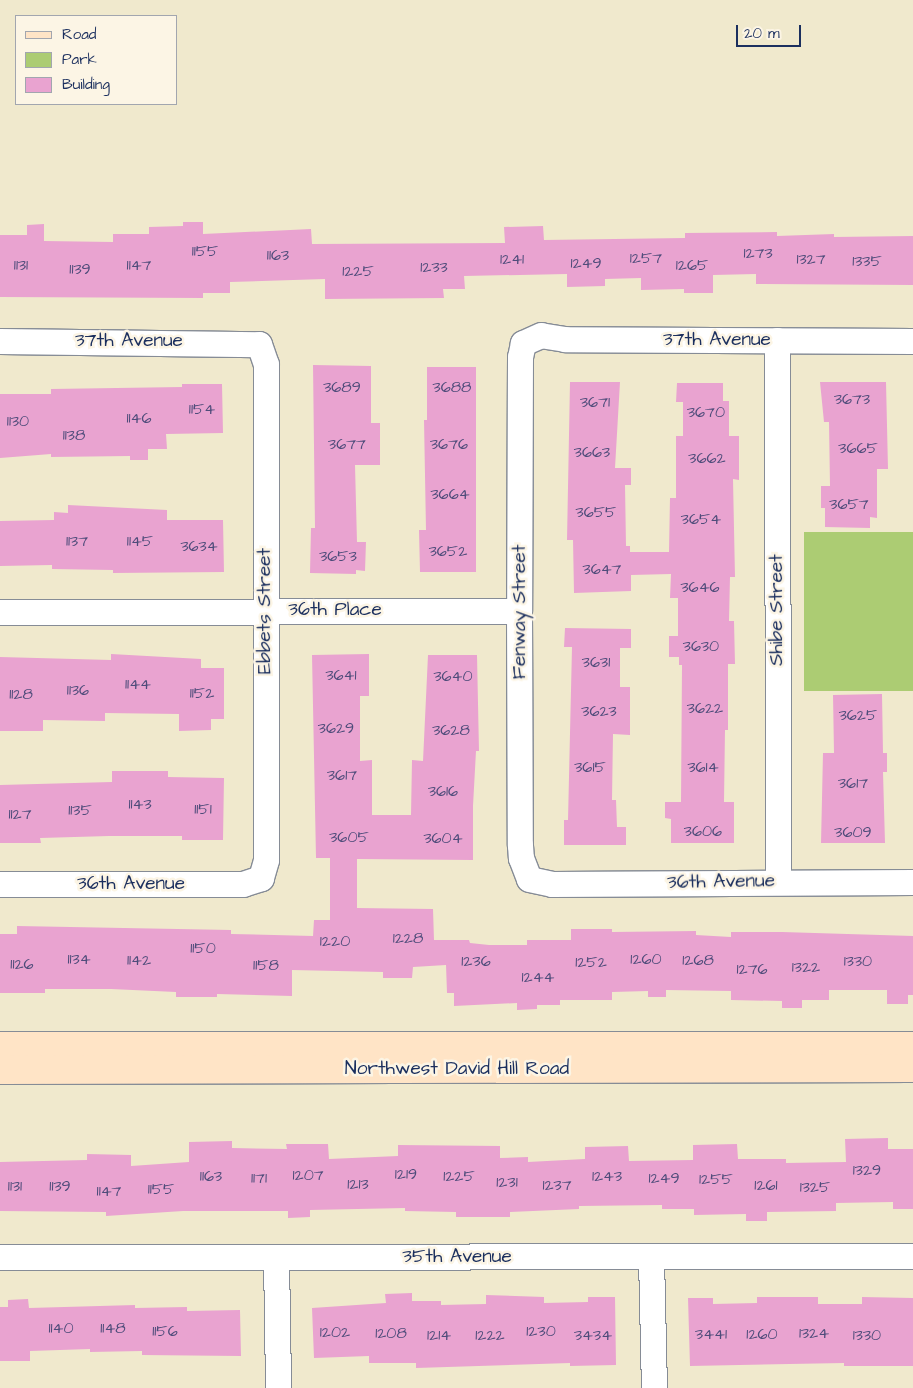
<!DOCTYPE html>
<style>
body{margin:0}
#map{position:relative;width:913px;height:1388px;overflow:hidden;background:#f0e9cd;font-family:"Architects Daughter",sans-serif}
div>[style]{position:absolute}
.green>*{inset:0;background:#accc73;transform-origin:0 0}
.building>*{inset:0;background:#e9a3d0}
.roads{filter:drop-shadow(1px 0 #868c96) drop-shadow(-1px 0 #868c96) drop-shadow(0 1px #868c96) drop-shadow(0 -1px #868c96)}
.street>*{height:25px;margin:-12.5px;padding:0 12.5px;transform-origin:12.5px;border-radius:12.5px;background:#fff}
.secondary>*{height:28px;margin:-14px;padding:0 14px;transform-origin:14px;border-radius:14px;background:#ffe4c6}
span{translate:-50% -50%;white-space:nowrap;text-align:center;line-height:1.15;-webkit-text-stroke:5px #fcf5e5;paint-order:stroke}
.number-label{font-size:16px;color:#4e4c7a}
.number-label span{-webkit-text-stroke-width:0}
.street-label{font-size:19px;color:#1b2f5e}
.legend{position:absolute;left:15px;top:15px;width:162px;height:90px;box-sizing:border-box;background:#fcf5e5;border:1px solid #a2a6af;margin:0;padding:6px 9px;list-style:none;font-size:15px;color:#1b2f5e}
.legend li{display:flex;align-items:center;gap:10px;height:25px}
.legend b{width:25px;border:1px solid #a2a6af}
.scale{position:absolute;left:736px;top:25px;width:65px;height:22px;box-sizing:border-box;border:2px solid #1b2f5e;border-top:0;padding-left:6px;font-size:15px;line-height:18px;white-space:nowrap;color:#1b2f5e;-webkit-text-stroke:4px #fcf5e5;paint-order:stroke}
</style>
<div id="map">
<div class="green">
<div style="left:804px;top:532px;width:109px;height:159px"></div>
</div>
<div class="building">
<div style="clip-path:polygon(183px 222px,203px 222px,203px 234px,311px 229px,312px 244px,505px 243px,504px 227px,543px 226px,544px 240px,685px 238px,685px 233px,777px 232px,777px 236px,834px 234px,834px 237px,913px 236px,913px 285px,756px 284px,756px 274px,713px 275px,713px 293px,684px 293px,684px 289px,641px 290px,641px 278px,605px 279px,605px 286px,567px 287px,567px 274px,464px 276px,465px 289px,443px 289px,444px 298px,325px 299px,325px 279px,230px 282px,230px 293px,203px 293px,203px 298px,0 297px,0 235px,27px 235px,27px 225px,44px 224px,44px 241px,113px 242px,113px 234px,149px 234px,149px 227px,183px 226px)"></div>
<div style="clip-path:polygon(313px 365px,371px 366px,371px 423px,380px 423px,380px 465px,355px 465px,357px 542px,366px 542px,365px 571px,356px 570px,356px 574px,310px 573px,311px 528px,315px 528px)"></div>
<div style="clip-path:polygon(427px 367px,476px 367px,476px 572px,420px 572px,419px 530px,426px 530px,424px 420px,427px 420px)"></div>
<div style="clip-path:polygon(570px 382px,620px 382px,615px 468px,631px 468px,631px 485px,625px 485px,626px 546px,630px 546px,630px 552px,669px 552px,670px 498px,676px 498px,676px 436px,683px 436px,683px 402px,676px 402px,677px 383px,723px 383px,723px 401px,729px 401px,729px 436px,739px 436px,739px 480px,733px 479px,735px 577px,730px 577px,729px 621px,734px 621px,735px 664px,728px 664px,728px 730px,725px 730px,724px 802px,734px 802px,734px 843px,671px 843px,671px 819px,665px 818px,665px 802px,681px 802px,682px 665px,679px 665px,679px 657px,669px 657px,669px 636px,678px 636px,678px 598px,670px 598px,671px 574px,631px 575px,631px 591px,574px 593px,573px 540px,567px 540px)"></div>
<div style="clip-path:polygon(820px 382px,886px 382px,888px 469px,877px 469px,877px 518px,870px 517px,870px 528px,825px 527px,825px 508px,821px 508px,821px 486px,830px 486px,829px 422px,824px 422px)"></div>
<div style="clip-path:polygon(182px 384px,222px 384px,223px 433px,166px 434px,167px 449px,148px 449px,148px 460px,130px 460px,130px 456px,51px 457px,51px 454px,0 458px,0 394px,51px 394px,51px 389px,182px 387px)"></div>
<div style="clip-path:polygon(68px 505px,167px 510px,167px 520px,223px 520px,224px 572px,113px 573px,113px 570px,52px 569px,52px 565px,0 566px,0 521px,54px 520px,54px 512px,68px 513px)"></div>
<div style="clip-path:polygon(565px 628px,631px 629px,631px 648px,620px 648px,620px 687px,630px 687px,630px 735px,613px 734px,612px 800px,616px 800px,617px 827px,626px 827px,626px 845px,564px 845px,564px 820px,568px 820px,572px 647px,564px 647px)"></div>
<div style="clip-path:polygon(111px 654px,201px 659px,201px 668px,224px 668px,224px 719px,211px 719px,211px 730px,179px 731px,179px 714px,105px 713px,105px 721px,43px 720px,43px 731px,0 731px,0 657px,111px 660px)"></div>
<div style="clip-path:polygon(369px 654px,369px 696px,360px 696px,360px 761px,372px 760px,372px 815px,411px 815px,412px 760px,423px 761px,428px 655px,477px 655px,479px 751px,476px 751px,473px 806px,473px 860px,357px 859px,357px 908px,433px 909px,434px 940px,469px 940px,470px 943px,489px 945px,527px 945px,527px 940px,571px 940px,571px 929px,612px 929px,612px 932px,696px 931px,696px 935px,731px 937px,731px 932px,782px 932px,913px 936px,913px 995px,908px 995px,908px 1004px,887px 1004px,887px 990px,829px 990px,829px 1000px,802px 1000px,802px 1008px,782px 1008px,782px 1001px,731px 1000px,731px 991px,666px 990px,666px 997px,648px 997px,648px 991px,612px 992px,612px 1000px,560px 1000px,560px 1005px,537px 1005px,537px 1009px,517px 1010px,517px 1003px,454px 1006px,454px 993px,447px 993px,446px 965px,413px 967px,412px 978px,383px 978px,383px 972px,292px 970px,292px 996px,217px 994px,217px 997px,176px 997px,176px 992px,111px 989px,45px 989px,45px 993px,0 993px,0 934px,17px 934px,17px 926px,231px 930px,231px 934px,313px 936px,314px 920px,330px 920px,330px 858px,316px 858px,312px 655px)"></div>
<div style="clip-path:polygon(882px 694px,883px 753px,887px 753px,887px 772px,883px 772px,885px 843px,821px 843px,823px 753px,834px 753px,833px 695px)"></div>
<div style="clip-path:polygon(112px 771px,168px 771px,168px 777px,224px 778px,223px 840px,182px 840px,182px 836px,109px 836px,40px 838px,41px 843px,0 843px,0 785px,112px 782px)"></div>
<div style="clip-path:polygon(888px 1138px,888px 1149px,913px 1149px,913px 1209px,893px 1209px,893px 1202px,836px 1203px,836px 1211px,767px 1212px,767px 1221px,746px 1221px,746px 1214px,694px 1215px,694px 1209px,662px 1209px,662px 1205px,579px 1206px,579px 1209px,510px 1212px,510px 1217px,456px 1217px,456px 1212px,405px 1211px,405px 1208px,310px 1210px,310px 1217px,288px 1218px,288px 1211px,183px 1211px,106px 1216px,106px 1212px,0 1211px,0 1162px,87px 1160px,87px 1154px,131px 1155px,131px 1166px,189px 1162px,189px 1142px,232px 1141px,232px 1148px,287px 1149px,286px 1144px,328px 1144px,329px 1159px,398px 1156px,398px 1145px,500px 1146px,500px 1158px,528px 1157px,528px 1162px,585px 1159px,585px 1147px,628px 1146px,629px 1161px,693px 1160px,693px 1145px,737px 1144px,738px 1159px,786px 1159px,786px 1163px,846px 1162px,845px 1139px)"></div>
<div style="clip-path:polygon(412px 1293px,412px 1301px,441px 1301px,441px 1305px,486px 1304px,486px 1295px,544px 1297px,544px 1303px,588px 1302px,588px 1297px,615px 1297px,616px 1365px,570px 1366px,570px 1363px,416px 1368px,416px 1363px,369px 1363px,369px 1356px,314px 1358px,312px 1308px,386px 1303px,385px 1294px)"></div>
<div style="clip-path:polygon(757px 1297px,818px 1297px,818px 1304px,862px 1304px,862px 1297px,913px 1298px,913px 1366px,844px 1366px,844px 1363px,690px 1366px,688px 1298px,713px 1298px,713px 1304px,757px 1303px)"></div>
<div style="clip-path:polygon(28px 1299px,29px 1308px,135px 1305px,135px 1308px,187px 1307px,187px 1311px,240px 1310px,241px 1356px,142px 1355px,142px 1351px,90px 1352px,90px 1349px,30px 1351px,30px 1361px,0 1361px,0 1307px,8px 1307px,8px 1300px)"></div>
</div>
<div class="roads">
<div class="street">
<div style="left:777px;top:340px;width:541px;rotate:89.89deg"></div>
<div style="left:0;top:341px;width:259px;rotate:0.7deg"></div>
<div style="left:259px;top:344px;width:21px;rotate:71deg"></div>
<div style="left:266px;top:364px;width:496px;rotate:90deg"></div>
<div style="left:266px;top:860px;width:19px;rotate:106deg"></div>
<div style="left:261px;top:878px;width:19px;rotate:162deg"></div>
<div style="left:243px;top:884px;width:243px;rotate:180deg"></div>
<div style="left:913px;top:341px;width:348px;rotate:-179.7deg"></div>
<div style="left:565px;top:339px;width:24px;rotate:-171deg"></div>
<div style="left:541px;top:335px;width:20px;rotate:156deg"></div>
<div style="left:523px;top:343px;width:14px;rotate:102deg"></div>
<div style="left:520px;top:357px;width:254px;rotate:90.2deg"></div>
<div style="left:519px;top:611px;width:234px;rotate:89.8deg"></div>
<div style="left:520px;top:845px;width:13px;rotate:86deg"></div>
<div style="left:521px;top:858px;width:22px;rotate:69deg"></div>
<div style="left:529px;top:879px;width:24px;rotate:12deg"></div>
<div style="left:552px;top:884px;width:361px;rotate:-0.3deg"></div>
<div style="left:0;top:612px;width:519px;rotate:-0.11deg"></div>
<div style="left:0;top:1257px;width:913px;rotate:-0.06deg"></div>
<div style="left:276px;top:1257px;width:131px;rotate:89.1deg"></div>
<div style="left:651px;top:1257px;width:131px;rotate:88.7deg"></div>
</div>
<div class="secondary">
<div style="left:0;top:1046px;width:913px"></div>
<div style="left:0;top:1070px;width:913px;rotate:-0.13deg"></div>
</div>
</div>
<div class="number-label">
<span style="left:205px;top:251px">1155</span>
<span style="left:758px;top:253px">1273</span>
<span style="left:278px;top:255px">1163</span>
<span style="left:646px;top:258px">1257</span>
<span style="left:512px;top:259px">1241</span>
<span style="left:811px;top:259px">1327</span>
<span style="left:867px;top:261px">1335</span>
<span style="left:586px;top:263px">1249</span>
<span style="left:21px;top:265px">1131</span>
<span style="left:139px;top:265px">1147</span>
<span style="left:692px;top:265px">1265</span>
<span style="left:434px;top:267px">1233</span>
<span style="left:80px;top:269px">1139</span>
<span style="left:358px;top:271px">1225</span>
<span style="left:342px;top:387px">3689</span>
<span style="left:452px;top:387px">3688</span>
<span style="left:852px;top:399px">3673</span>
<span style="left:595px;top:402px">3671</span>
<span style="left:202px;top:409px">1154</span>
<span style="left:706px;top:412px">3670</span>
<span style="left:139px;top:418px">1146</span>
<span style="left:18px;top:421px">1130</span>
<span style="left:74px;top:435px">1138</span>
<span style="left:347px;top:444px">3677</span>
<span style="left:449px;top:444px">3676</span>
<span style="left:858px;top:448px">3665</span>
<span style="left:592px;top:452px">3663</span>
<span style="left:707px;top:458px">3662</span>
<span style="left:450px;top:494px">3664</span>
<span style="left:849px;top:504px">3657</span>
<span style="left:596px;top:512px">3655</span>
<span style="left:701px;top:519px">3654</span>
<span style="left:77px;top:541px">1137</span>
<span style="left:140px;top:541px">1145</span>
<span style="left:199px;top:546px">3634</span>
<span style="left:448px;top:551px">3652</span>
<span style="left:338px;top:556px">3653</span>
<span style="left:602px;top:569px">3647</span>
<span style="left:700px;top:587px">3646</span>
<span style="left:701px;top:646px">3630</span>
<span style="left:596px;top:662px">3631</span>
<span style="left:341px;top:675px">3641</span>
<span style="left:453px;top:676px">3640</span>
<span style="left:138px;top:684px">1144</span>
<span style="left:78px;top:690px">1136</span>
<span style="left:202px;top:693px">1152</span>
<span style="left:21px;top:694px">1128</span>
<span style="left:705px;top:708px">3622</span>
<span style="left:599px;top:711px">3623</span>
<span style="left:858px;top:715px">3625</span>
<span style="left:336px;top:728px">3629</span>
<span style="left:451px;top:730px">3628</span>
<span style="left:590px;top:767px">3615</span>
<span style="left:703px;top:767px">3614</span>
<span style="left:342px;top:775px">3617</span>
<span style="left:853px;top:783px">3617</span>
<span style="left:443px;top:791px">3616</span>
<span style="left:140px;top:804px">1143</span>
<span style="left:203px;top:809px">1151</span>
<span style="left:80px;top:810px">1135</span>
<span style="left:20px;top:814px">1127</span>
<span style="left:703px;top:831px">3606</span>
<span style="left:853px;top:832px">3609</span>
<span style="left:349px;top:837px">3605</span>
<span style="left:443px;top:838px">3604</span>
<span style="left:408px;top:938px">1228</span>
<span style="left:335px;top:941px">1220</span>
<span style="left:203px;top:948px">1150</span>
<span style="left:79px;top:959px">1134</span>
<span style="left:646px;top:959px">1260</span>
<span style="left:139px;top:960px">1142</span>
<span style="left:698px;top:960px">1268</span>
<span style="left:476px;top:961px">1236</span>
<span style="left:858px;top:961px">1330</span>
<span style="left:591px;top:962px">1252</span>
<span style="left:22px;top:964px">1126</span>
<span style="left:266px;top:965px">1158</span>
<span style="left:806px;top:967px">1322</span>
<span style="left:752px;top:969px">1276</span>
<span style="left:538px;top:977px">1244</span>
<span style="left:867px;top:1170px">1329</span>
<span style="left:406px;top:1174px">1219</span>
<span style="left:308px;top:1175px">1207</span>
<span style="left:211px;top:1176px">1163</span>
<span style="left:459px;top:1176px">1225</span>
<span style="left:607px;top:1176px">1243</span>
<span style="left:259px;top:1178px">1171</span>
<span style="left:664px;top:1178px">1249</span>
<span style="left:716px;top:1179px">1255</span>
<span style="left:507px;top:1182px">1231</span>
<span style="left:358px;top:1184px">1213</span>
<span style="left:557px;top:1185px">1237</span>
<span style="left:766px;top:1185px">1261</span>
<span style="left:15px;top:1186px">1131</span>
<span style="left:60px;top:1186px">1139</span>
<span style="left:815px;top:1187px">1325</span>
<span style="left:161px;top:1189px">1155</span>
<span style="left:109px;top:1191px">1147</span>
<span style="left:61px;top:1328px">1140</span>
<span style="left:113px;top:1328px">1148</span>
<span style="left:165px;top:1331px">1156</span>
<span style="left:541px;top:1331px">1230</span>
<span style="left:335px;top:1332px">1202</span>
<span style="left:391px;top:1333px">1208</span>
<span style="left:814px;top:1333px">1324</span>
<span style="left:711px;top:1334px">3441</span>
<span style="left:762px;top:1334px">1260</span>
<span style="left:439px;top:1335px">1214</span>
<span style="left:490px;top:1335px">1222</span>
<span style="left:593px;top:1335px">3434</span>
<span style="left:867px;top:1335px">1330</span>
</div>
<div class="street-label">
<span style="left:717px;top:340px">37th Avenue</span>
<span style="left:129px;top:341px">37th Avenue</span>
<span style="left:335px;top:610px">36th Place</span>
<span style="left:777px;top:610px;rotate:-90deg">Shibe Street</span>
<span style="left:265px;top:611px;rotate:-90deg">Ebbets Street</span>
<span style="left:520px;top:612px;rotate:-90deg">Fenway Street</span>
<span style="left:721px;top:882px;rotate:-1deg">36th Avenue</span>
<span style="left:131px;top:884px">36th Avenue</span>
<span style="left:457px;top:1069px">Northwest David Hill Road</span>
<span style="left:457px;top:1257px">35th Avenue</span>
</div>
<ul class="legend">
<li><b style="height:6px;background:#ffe4c6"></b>Road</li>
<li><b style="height:14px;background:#accc73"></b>Park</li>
<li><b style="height:14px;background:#e9a3d0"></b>Building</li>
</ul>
<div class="scale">20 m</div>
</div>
